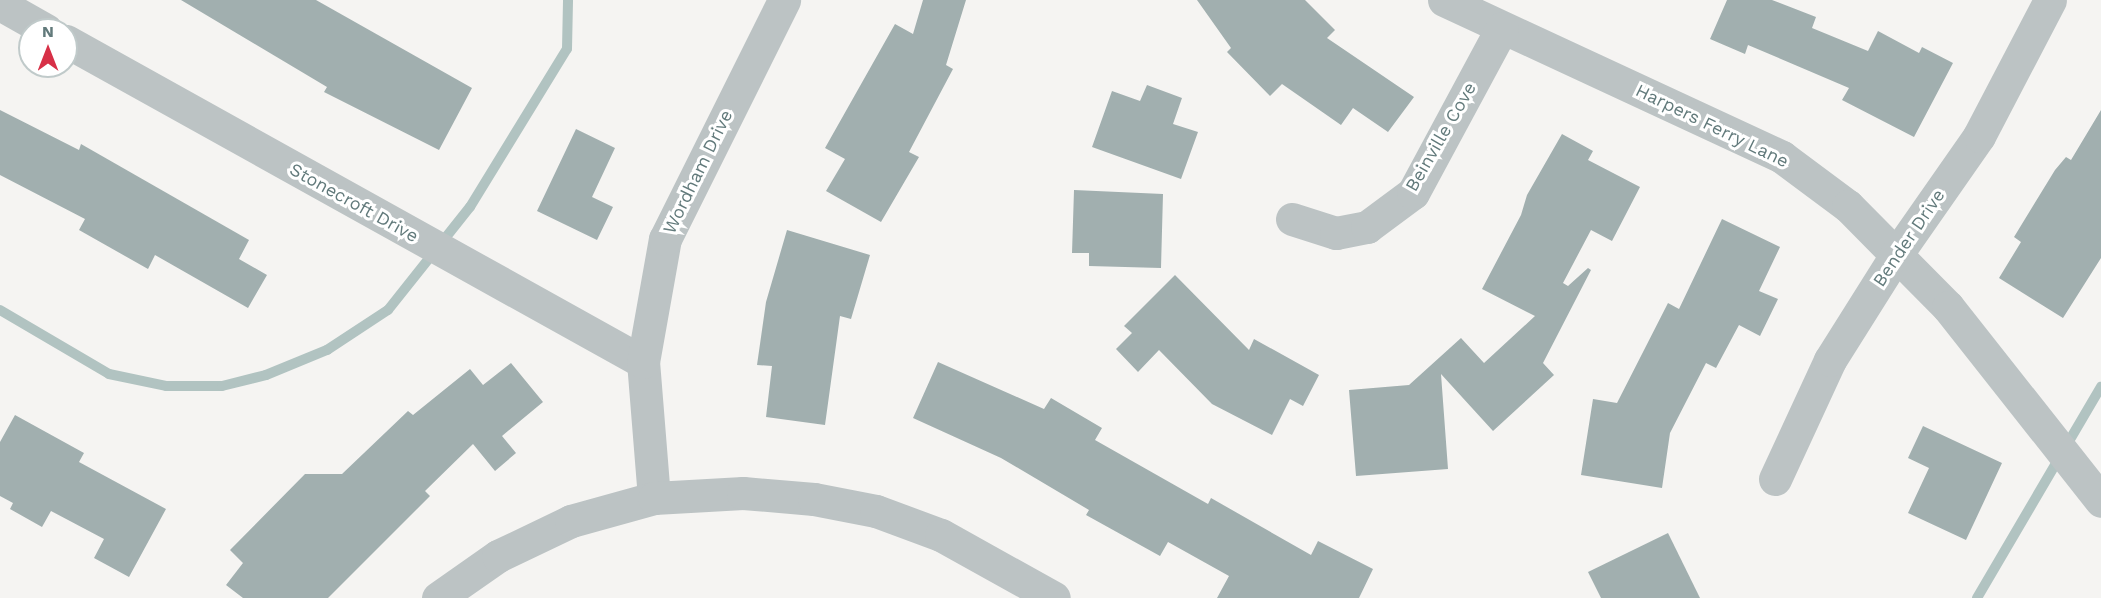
<!DOCTYPE html>
<style>
body{margin:0}
#map{position:relative;width:2101px;height:598px;overflow:hidden;background:#f5f4f2;font-family:"Work Sans",sans-serif}
div>[style]{position:absolute}
.stream>*{height:10px;margin:-5px;padding:0 5px;transform-origin:5px;border-radius:5px;background:#b1c3c1}
.building>*{inset:0;background:#a1afaf}
.minor>*{height:33px;margin:-16.5px;padding:0 16.5px;transform-origin:16.5px;border-radius:16.5px;background:#bcc3c4}
span{translate:-50% -50%;white-space:nowrap;text-align:center;line-height:1.15;-webkit-text-stroke:6px #fff;paint-order:stroke}
.street-label{font-size:18px;color:#627a7b}
.north{position:absolute;left:18px;top:18px;width:60px;height:60px;box-sizing:border-box;background:#fff;border:2px solid #c0caca;border-radius:50%;rotate:0deg;font-size:16px;font-weight:700;line-height:24px;text-align:center;color:#627a7b}
.north::after{content:'';display:block;margin:auto;width:21px;height:27px;background:#d73047;clip-path:polygon(50% 0,100% 100%,50% 72%,0 100%)}
</style>
<div id="map">
<div class="stream">
<div style="left:0;top:310px;width:126px;rotate:30.4deg"></div>
<div style="left:109px;top:374px;width:58px;rotate:11.9deg"></div>
<div style="left:166px;top:386px;width:56px"></div>
<div style="left:222px;top:386px;width:45px;rotate:-14deg"></div>
<div style="left:266px;top:375px;width:66px;rotate:-22.3deg"></div>
<div style="left:327px;top:350px;width:73px;rotate:-33.3deg"></div>
<div style="left:388px;top:310px;width:132px;rotate:-51.5deg"></div>
<div style="left:470px;top:207px;width:185px;rotate:-58.5deg"></div>
<div style="left:567px;top:49px;width:49px;rotate:-88.8deg"></div>
<div style="left:1977px;top:598px;width:245px;rotate:-59.6deg"></div>
</div>
<div class="building">
<div style="clip-path:polygon(181px 0,316px 0,472px 88px,439px 150px,324px 92px,327px 87px)"></div>
<div style="clip-path:polygon(923px 0,966px 0,946px 65px,953px 69px,909px 152px,919px 157px,881px 222px,826px 191px,845px 159px,825px 148px,895px 24px,913px 34px)"></div>
<div style="clip-path:polygon(1197px 0,1305px 0,1335px 30px,1327px 38px,1414px 97px,1388px 132px,1353px 108px,1341px 125px,1282px 84px,1270px 96px,1227px 52px,1231px 48px)"></div>
<div style="clip-path:polygon(1727px 0,1772px 0,1816px 17px,1812px 28px,1868px 51px,1878px 31px,1919px 53px,1922px 47px,1953px 63px,1914px 137px,1842px 100px,1849px 88px,1748px 45px,1745px 54px,1710px 39px)"></div>
<div style="clip-path:polygon(1147px 85px,1182px 98px,1173px 124px,1198px 132px,1181px 179px,1092px 147px,1112px 91px,1140px 101px)"></div>
<div style="clip-path:polygon(0 110px,79px 150px,81px 144px,249px 240px,239px 259px,267px 275px,248px 308px,155px 255px,148px 269px,79px 230px,85px 219px,0 175px)"></div>
<div style="clip-path:polygon(2101px 110px,2101px 258px,2063px 318px,1999px 278px,2021px 242px,2014px 237px,2055px 170px,2066px 157px,2071px 160px)"></div>
<div style="clip-path:polygon(576px 129px,615px 148px,592px 197px,613px 207px,597px 240px,537px 211px)"></div>
<div style="clip-path:polygon(1562px 134px,1593px 151px,1588px 160px,1640px 187px,1612px 241px,1591px 230px,1563px 283px,1568px 286px,1588px 268px,1591px 270px,1543px 363px,1554px 375px,1493px 431px,1441px 374px,1448px 469px,1356px 476px,1349px 390px,1409px 385px,1461px 338px,1484px 363px,1535px 316px,1482px 289px,1521px 215px,1527px 195px)"></div>
<div style="clip-path:polygon(1074px 190px,1163px 194px,1161px 268px,1089px 266px,1089px 253px,1072px 253px)"></div>
<div style="clip-path:polygon(1722px 219px,1780px 247px,1759px 291px,1778px 299px,1760px 336px,1739px 325px,1716px 368px,1706px 363px,1670px 433px,1662px 488px,1581px 475px,1593px 399px,1617px 403px,1668px 303px,1679px 309px)"></div>
<div style="clip-path:polygon(787px 230px,870px 255px,851px 319px,840px 316px,825px 425px,766px 417px,772px 366px,757px 365px,766px 302px)"></div>
<div style="clip-path:polygon(1175px 275px,1249px 350px,1254px 339px,1319px 375px,1303px 406px,1290px 399px,1272px 435px,1212px 404px,1159px 350px,1138px 372px,1116px 349px,1132px 333px,1124px 326px)"></div>
<div style="clip-path:polygon(938px 362px,1044px 409px,1051px 398px,1102px 428px,1095px 440px,1208px 504px,1211px 498px,1311px 555px,1318px 541px,1373px 569px,1359px 598px,1217px 598px,1229px 576px,1168px 542px,1160px 556px,1086px 515px,1089px 510px,1001px 458px,913px 418px)"></div>
<div style="clip-path:polygon(511px 363px,543px 402px,502px 436px,516px 453px,495px 471px,473px 444px,425px 491px,430px 496px,328px 598px,243px 598px,226px 585px,243px 563px,230px 550px,305px 474px,342px 474px,408px 411px,413px 415px,470px 369px,483px 385px)"></div>
<div style="clip-path:polygon(15px 415px,84px 453px,79px 462px,166px 509px,129px 577px,94px 558px,104px 539px,51px 511px,42px 527px,10px 509px,13px 503px,0 496px,0 442px)"></div>
<div style="clip-path:polygon(1923px 426px,2002px 463px,1966px 540px,1908px 513px,1929px 468px,1908px 458px)"></div>
<div style="clip-path:polygon(1668px 533px,1700px 598px,1601px 598px,1588px 572px)"></div>
</div>
<div class="minor">
<div style="left:1444px;top:0;width:373px;rotate:24.9deg"></div>
<div style="left:1782px;top:157px;width:82px;rotate:36.6deg"></div>
<div style="left:1848px;top:206px;width:142px;rotate:45.3deg"></div>
<div style="left:1948px;top:307px;width:247px;rotate:51.7deg"></div>
<div style="left:0;top:4px;width:53px;rotate:29.5deg"></div>
<div style="left:66px;top:41px;width:660px;rotate:29.09deg"></div>
<div style="left:1292px;top:219px;width:46px;rotate:17.7deg"></div>
<div style="left:1336px;top:233px;width:32px;rotate:-11deg"></div>
<div style="left:1367px;top:227px;width:57px;rotate:-36.5deg"></div>
<div style="left:1413px;top:193px;width:187px;rotate:-61.7deg"></div>
<div style="left:1775px;top:479px;width:131px;rotate:-65.2deg"></div>
<div style="left:1830px;top:360px;width:124px;rotate:-57.8deg"></div>
<div style="left:1896px;top:255px;width:145px;rotate:-55.1deg"></div>
<div style="left:1979px;top:136px;width:153px;rotate:-62.4deg"></div>
<div style="left:654px;top:498px;width:136px;rotate:-94.6deg"></div>
<div style="left:643px;top:362px;width:125px;rotate:-79.9deg"></div>
<div style="left:665px;top:239px;width:267px;rotate:-63.5deg"></div>
<div style="left:438px;top:598px;width:73px;rotate:-35deg"></div>
<div style="left:498px;top:556px;width:81px;rotate:-25.6deg"></div>
<div style="left:571px;top:521px;width:86px;rotate:-15.5deg"></div>
<div style="left:654px;top:498px;width:89px;rotate:-3.2deg"></div>
<div style="left:743px;top:493px;width:71px;rotate:4.8deg"></div>
<div style="left:814px;top:499px;width:63px;rotate:11deg"></div>
<div style="left:876px;top:511px;width:69px;rotate:20.3deg"></div>
<div style="left:941px;top:535px;width:129px;rotate:29.1deg"></div>
</div>
<div class="street-label">
<span style="left:1712px;top:126px;rotate:26deg">Harpers Ferry Lane</span>
<span style="left:1441px;top:137px;rotate:-60deg">Beinville Cove</span>
<span style="left:698px;top:172px;rotate:-64deg">Wordham Drive</span>
<span style="left:354px;top:203px;rotate:29deg">Stonecroft Drive</span>
<span style="left:1909px;top:238px;rotate:-56deg">Bender Drive</span>
</div>
<div class="north">N</div>
</div>
